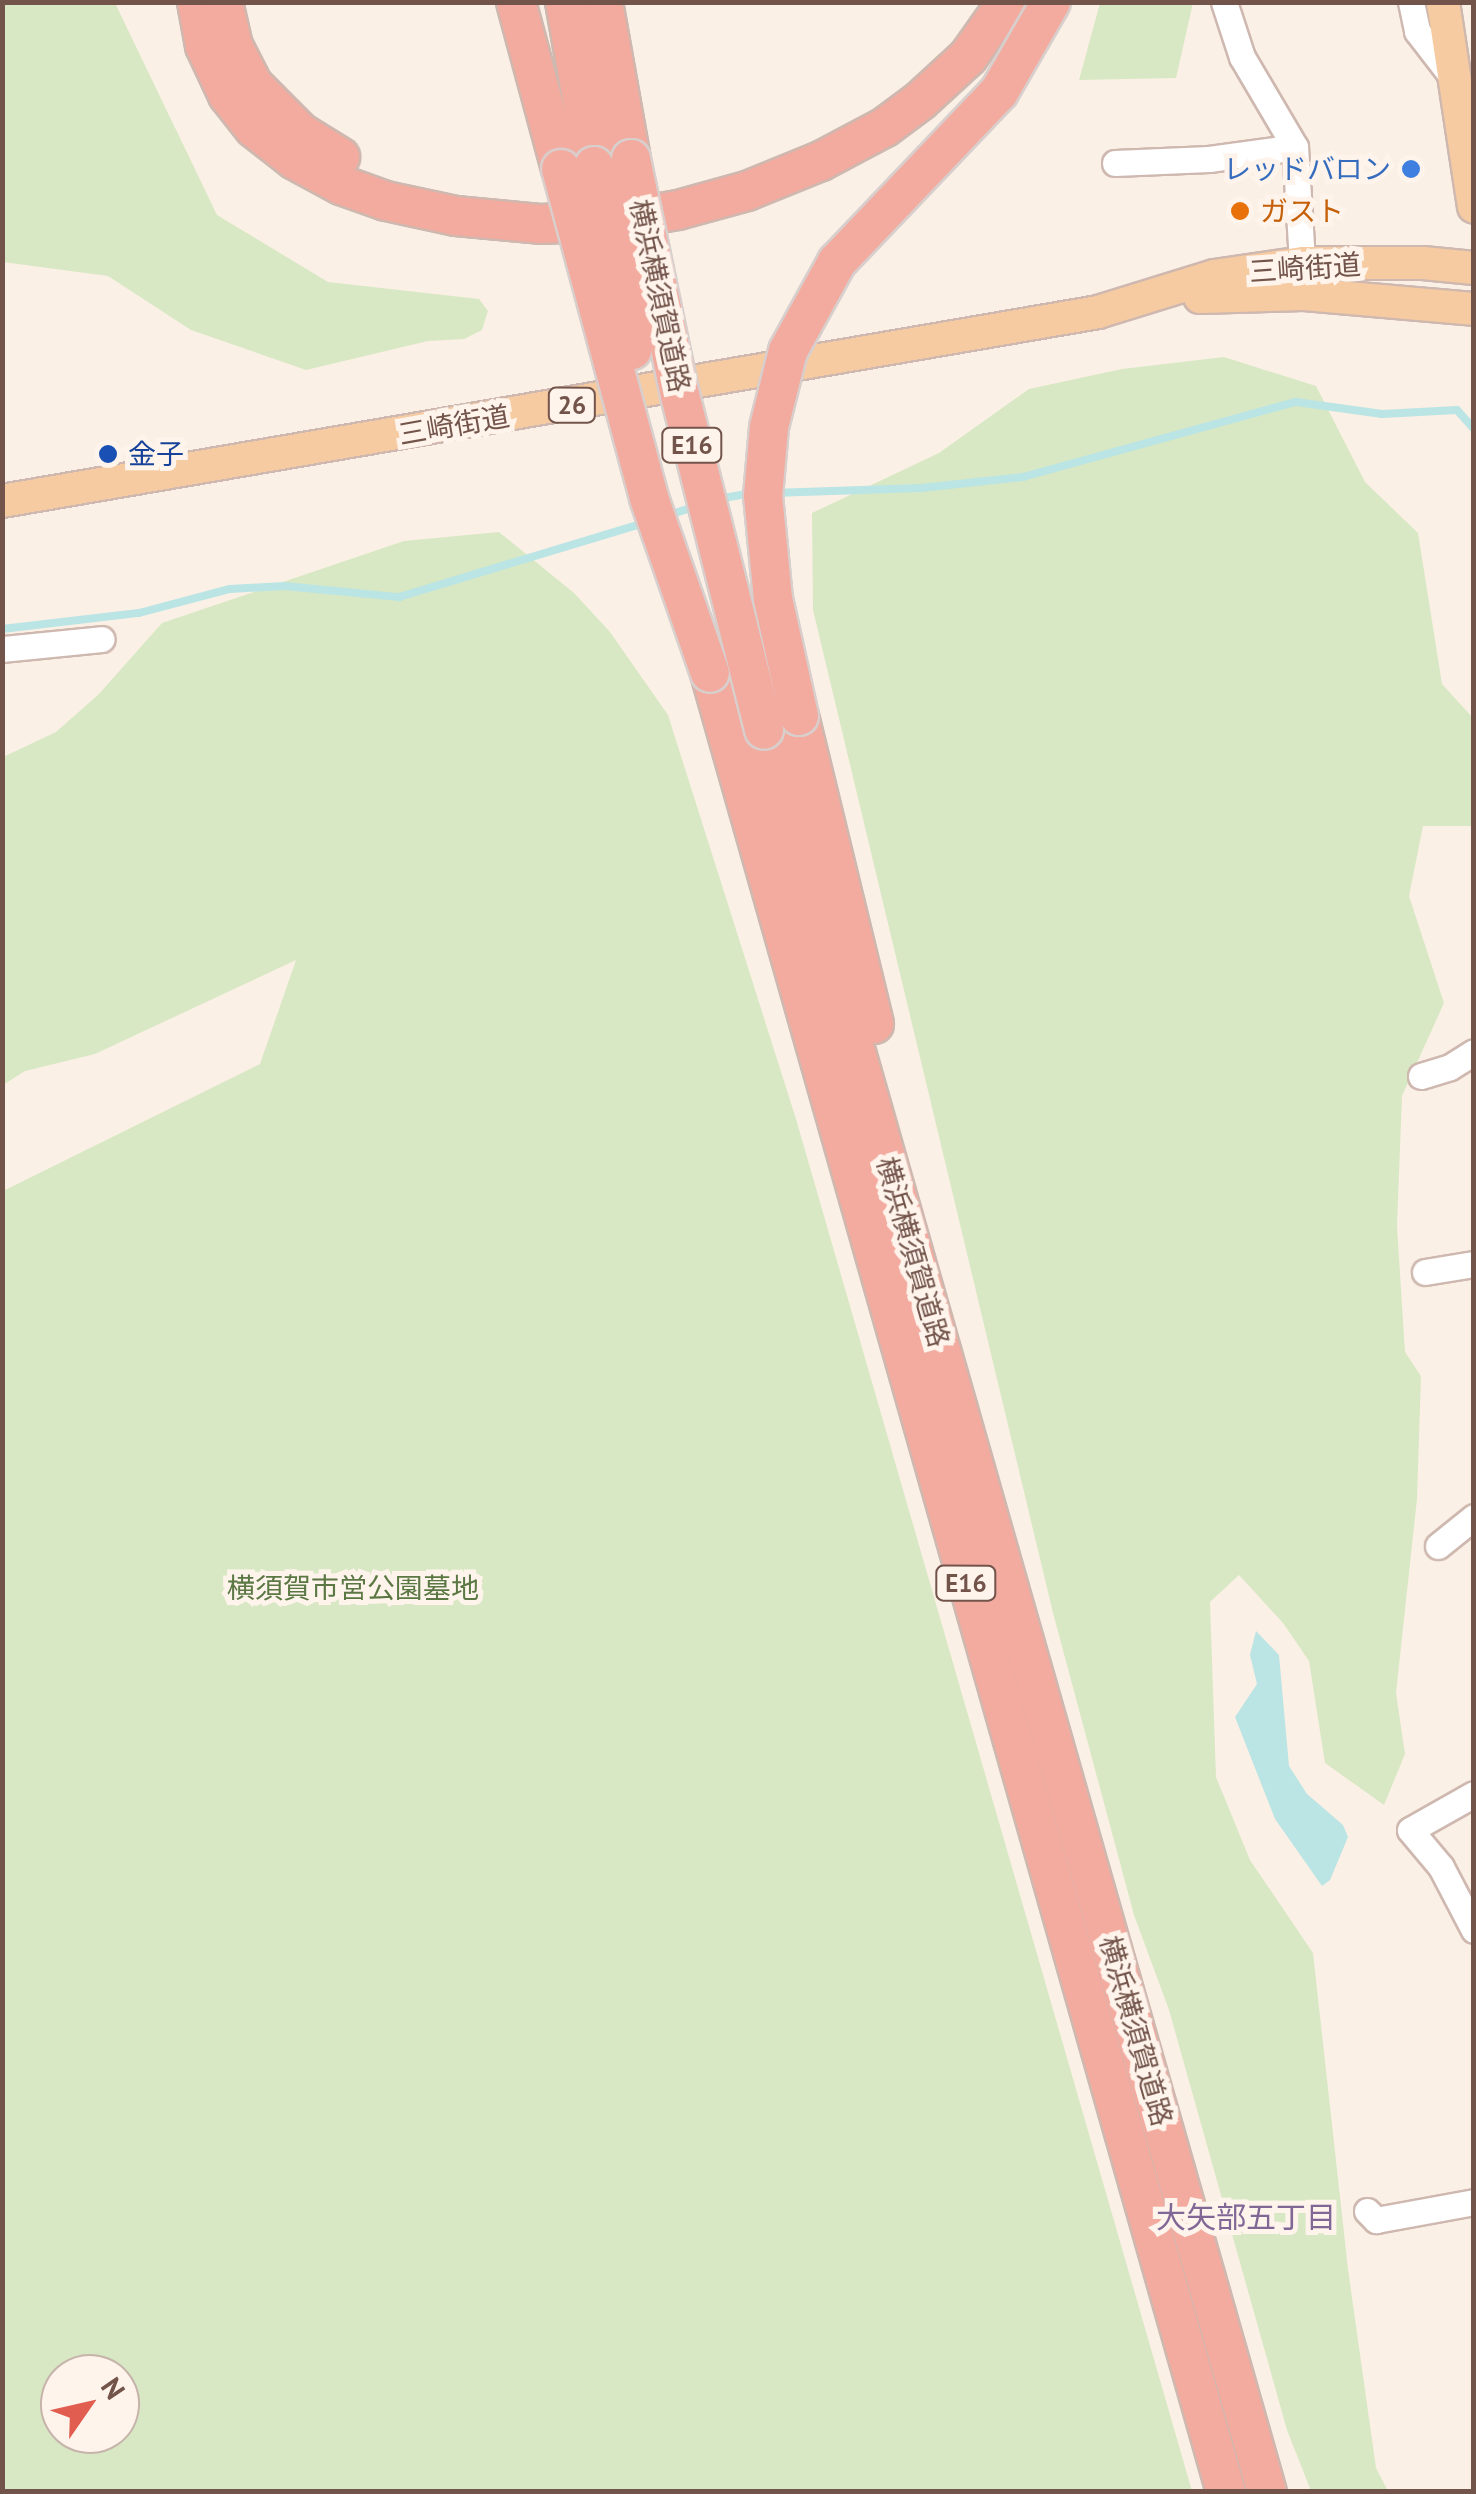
<!DOCTYPE html>
<meta charset="utf-8">
<style>
body{margin:0}
#map{position:relative;width:1476px;height:2494px;overflow:hidden;background:#fbf0e5;font-family:"PT Sans","Noto Sans JP",sans-serif}
div>[style]{position:absolute}
.green>*{inset:0;background:#d8e8c4}
.water>*{inset:0;background:#bbe4e4}
.stream>*{height:8px;margin:-4px;padding:0 4px;transform-origin:4px;border-radius:4px;background:#bbe4e4}
.roads{filter:drop-shadow(2px 0 #ceb8af) drop-shadow(-2px 0 #ceb8af) drop-shadow(0 2px #ceb8af) drop-shadow(0 -2px #ceb8af)}
.minor>*{height:25px;margin:-12.5px;padding:0 12.5px;transform-origin:12.5px;border-radius:12.5px;background:#fff}
.major>*{height:32px;margin:-16px;padding:0 16px;transform-origin:16px;border-radius:16px;background:#f7cba1}
.highway>*{height:38px;margin:-19px;padding:0 19px;transform-origin:19px;border-radius:19px;background:#f3aa9f}
.bridges{filter:drop-shadow(2px 0 #d8cfcd) drop-shadow(-2px 0 #d8cfcd) drop-shadow(0 2px #d8cfcd) drop-shadow(0 -2px #d8cfcd)}
.highway-bridge>*{height:38px;margin:-19px;padding:0 19px;transform-origin:19px;border-radius:19px;background:#f3aa9f}
.dots>*{width:28px;height:28px;translate:-50% -50%;box-sizing:border-box;border:5px solid #fef4eb;border-radius:50%}
span{translate:-50% -50%;white-space:nowrap;text-align:center;line-height:1.15;-webkit-text-stroke:10px #fef4eb;paint-order:stroke}
.shield-label span{padding:2px 8px;background:#fef4eb;border:2px solid;border-radius:8px;-webkit-text-stroke-width:0}
.shield-label{font-size:25px;color:#73544b;font-weight:700}
.shop-label{font-size:28px;color:#366cbe}
.right{translate:-100% -50%;text-align:right}
.food-label{font-size:28px;color:#c56008}
.left{translate:0 -50%;text-align:left}
.street-label{font-size:28px;color:#73544b}
.transit-label{font-size:28px;color:#164399}
.park-label{font-size:28px;color:#5b7844}
.neighbourhood-label{font-size:30px;color:#806796}
.frame{position:absolute;inset:0;border:5px solid #73544b;pointer-events:none}
.north{position:absolute;left:40px;top:2354px;width:100px;height:100px;box-sizing:border-box;background:#fef4eb;border:2px solid #c6b4ab;border-radius:50%;rotate:56deg;font-size:28px;font-weight:700;line-height:40px;text-align:center;color:#73544b}
.north::after{content:'';display:block;margin:auto;width:35px;height:45px;background:#e05d50;clip-path:polygon(50% 0,100% 100%,50% 72%,0 100%)}
</style>
<div id="map">
<div class="green">
<div style="clip-path:polygon(2px 3px,115px 3px,217px 215px,328px 282px,479px 299px,488px 311px,482px 330px,464px 339px,428px 341px,306px 370px,191px 330px,108px 276px,3px 262px)"></div>
<div style="clip-path:polygon(1100px 3px,1193px 3px,1176px 78px,1079px 80px)"></div>
<div style="clip-path:polygon(1224px 357px,1316px 386px,1365px 482px,1418px 533px,1442px 684px,1473px 718px,1473px 826px,1423px 826px,1409px 896px,1444px 1003px,1402px 1096px,1397px 1226px,1405px 1352px,1421px 1376px,1417px 1499px,1396px 1693px,1405px 1754px,1384px 1805px,1325px 1763px,1309px 1661px,1283px 1623px,1239px 1575px,1210px 1602px,1216px 1777px,1250px 1860px,1313px 1953px,1348px 2269px,1376px 2468px,1388px 2491px,1311px 2491px,1287px 2430px,1169px 2010px,1134px 1915px,1053px 1613px,813px 610px,812px 513px,939px 453px,1029px 389px,1122px 369px)"></div>
<div style="clip-path:polygon(evenodd,499px 532px,574px 593px,610px 632px,668px 715px,796px 1119px,1192px 2491px,3px 2491px,3px 1191px,260px 1064px,296px 960px,95px 1054px,25px 1071px,3px 1085px,3px 757px,56px 732px,98px 695px,162px 623px,404px 541px,499px 532px,60px 2374px,120px 2374px,120px 2434px,60px 2434px,60px 2374px)"></div>
</div>
<div class="water">
<div style="clip-path:polygon(1256px 1631px,1279px 1655px,1289px 1766px,1307px 1794px,1343px 1825px,1348px 1837px,1330px 1880px,1322px 1886px,1275px 1819px,1235px 1717px,1257px 1684px,1250px 1655px)"></div>
</div>
<div class="stream">
<div style="left:1457px;top:410px;width:25px;rotate:48deg"></div>
<div style="left:772px;top:493px;width:149px;rotate:-1.9deg"></div>
<div style="left:921px;top:488px;width:103px;rotate:-6.2deg"></div>
<div style="left:1023px;top:477px;width:283px;rotate:-15.4deg"></div>
<div style="left:1296px;top:402px;width:87px;rotate:7.9deg"></div>
<div style="left:1382px;top:414px;width:75px;rotate:-3.1deg"></div>
<div style="left:718px;top:499px;width:36px;rotate:-10deg"></div>
<div style="left:665px;top:516px;width:31px;rotate:-17deg"></div>
<div style="left:2px;top:629px;width:138px;rotate:-6.7deg"></div>
<div style="left:139px;top:613px;width:94px;rotate:-14.8deg"></div>
<div style="left:230px;top:589px;width:54px;rotate:-3.2deg"></div>
<div style="left:284px;top:586px;width:116px;rotate:5.5deg"></div>
<div style="left:399px;top:597px;width:259px;rotate:-16.8deg"></div>
</div>
<div class="roads">
<div class="minor">
<div style="left:1224px;top:2px;width:58px;rotate:71.9deg"></div>
<div style="left:1242px;top:57px;width:104px;rotate:59.5deg"></div>
<div style="left:1295px;top:147px;width:132px;rotate:86.5deg"></div>
<div style="left:1411px;top:2px;width:30px;rotate:78deg"></div>
<div style="left:1417px;top:31px;width:61px;rotate:52.4deg"></div>
<div style="left:1115px;top:163px;width:94px;rotate:-2.4deg"></div>
<div style="left:1209px;top:159px;width:87px;rotate:-7.9deg"></div>
<div style="left:2px;top:649px;width:100px;rotate:-5.7deg"></div>
<div style="left:1421px;top:1076px;width:30px;rotate:-17deg"></div>
<div style="left:1450px;top:1067px;width:28px;rotate:-32deg"></div>
<div style="left:1425px;top:1272px;width:50px;rotate:-9.3deg"></div>
<div style="left:1438px;top:1546px;width:46px;rotate:-38.9deg"></div>
<div style="left:1474px;top:1794px;width:73px;rotate:150.6deg"></div>
<div style="left:1410px;top:1830px;width:48px;rotate:50deg"></div>
<div style="left:1441px;top:1867px;width:71px;rotate:62.4deg"></div>
<div style="left:1367px;top:2211px;width:13px;rotate:45deg"></div>
<div style="left:1376px;top:2220px;width:100px;rotate:-10.4deg"></div>
</div>
<div class="major">
<div style="left:1443px;top:2px;width:207px;rotate:81.4deg"></div>
<div style="left:1200px;top:297px;width:103px;rotate:-1.7deg"></div>
<div style="left:1303px;top:294px;width:172px;rotate:5deg"></div>
<div style="left:2px;top:501px;width:1112px;rotate:-9.78deg"></div>
<div style="left:1098px;top:312px;width:121px;rotate:-17.2deg"></div>
<div style="left:1214px;top:276px;width:90px;rotate:-8.3deg"></div>
<div style="left:1303px;top:263px;width:120px"></div>
<div style="left:1423px;top:263px;width:51px;rotate:5.6deg"></div>
</div>
<div class="highway">
<div style="left:197px;top:2px;width:45px;rotate:79.7deg"></div>
<div style="left:205px;top:46px;width:54px;rotate:64.9deg"></div>
<div style="left:228px;top:95px;width:42px;rotate:51.8deg"></div>
<div style="left:254px;top:128px;width:52px;rotate:38deg"></div>
<div style="left:295px;top:160px;width:52px;rotate:28.5deg"></div>
<div style="left:341px;top:185px;width:48px;rotate:19.6deg"></div>
<div style="left:386px;top:201px;width:72px;rotate:12.1deg"></div>
<div style="left:456px;top:216px;width:84px;rotate:5.4deg"></div>
<div style="left:540px;top:224px;width:72px;rotate:-2.4deg"></div>
<div style="left:612px;top:221px;width:67px;rotate:-9.5deg"></div>
<div style="left:678px;top:210px;width:72px;rotate:-15.4deg"></div>
<div style="left:747px;top:191px;width:80px;rotate:-22.1deg"></div>
<div style="left:821px;top:161px;width:72px;rotate:-28deg"></div>
<div style="left:885px;top:127px;width:44px;rotate:-36.6deg"></div>
<div style="left:920px;top:101px;width:65px;rotate:-42.5deg"></div>
<div style="left:968px;top:57px;width:67px;rotate:-54.7deg"></div>
<div style="left:223px;top:2px;width:45px;rotate:77.2deg"></div>
<div style="left:233px;top:46px;width:44px;rotate:62.9deg"></div>
<div style="left:253px;top:85px;width:68px;rotate:45deg"></div>
<div style="left:301px;top:133px;width:46px;rotate:31.6deg"></div>
<div style="left:516px;top:2px;width:173px;rotate:74.9deg"></div>
<div style="left:565px;top:2px;width:167px;rotate:80deg"></div>
<div style="left:603px;top:2px;width:159px;rotate:79.9deg"></div>
<div style="left:710px;top:673px;width:1891px;rotate:74.16deg"></div>
<div style="left:799px;top:716px;width:317px;rotate:76.3deg"></div>
<div style="left:764px;top:730px;width:1832px;rotate:74.07deg"></div>
</div>
</div>
<div class="bridges">
<div class="highway-bridge">
<div style="left:631px;top:159px;width:241px;rotate:78.3deg"></div>
<div style="left:680px;top:395px;width:345px;rotate:75.9deg"></div>
<div style="left:594px;top:166px;width:188px;rotate:78.3deg"></div>
<div style="left:561px;top:169px;width:341px;rotate:75deg"></div>
<div style="left:649px;top:498px;width:185px;rotate:70.8deg"></div>
<div style="left:799px;top:716px;width:120px;rotate:-102.5deg"></div>
<div style="left:773px;top:599px;width:103px;rotate:-95.5deg"></div>
<div style="left:763px;top:496px;width:69px;rotate:-85deg"></div>
<div style="left:769px;top:427px;width:78px;rotate:-76deg"></div>
<div style="left:788px;top:351px;width:102px;rotate:-61.2deg"></div>
<div style="left:837px;top:262px;width:235px;rotate:-46.4deg"></div>
<div style="left:999px;top:92px;width:104px;rotate:-60deg"></div>
</div>
</div>
<div class="dots">
<div style="left:1411px;top:169px;background:#3f7fe0"></div>
<div style="left:1240px;top:211px;background:#e8710a"></div>
<div style="left:108px;top:454px;background:#1a4fb4"></div>
</div>
<div class="shield-label">
<span style="left:572px;top:405px">26</span>
<span style="left:692px;top:445px">E16</span>
<span style="left:966px;top:1583px">E16</span>
</div>
<div class="shop-label">
<span class="right" style="left:1391px;top:169px">レッドバロン</span>
</div>
<div class="food-label">
<span class="left" style="left:1260px;top:211px">ガスト</span>
</div>
<div class="street-label">
<span style="left:1305px;top:268px;rotate:-4deg">三崎街道</span>
<span style="left:660px;top:296px;rotate:78deg">横浜横須賀道路</span>
<span style="left:454px;top:425px;rotate:-10deg">三崎街道</span>
<span style="left:913px;top:1252px;rotate:74deg">横浜横須賀道路</span>
<span style="left:1136px;top:2031px;rotate:74deg">横浜横須賀道路</span>
</div>
<div class="transit-label">
<span class="left" style="left:128px;top:454px">金子</span>
</div>
<div class="park-label">
<span style="left:353px;top:1588px">横須賀市営公園墓地</span>
</div>
<div class="neighbourhood-label">
<span style="left:1246px;top:2217px">大矢部五丁目</span>
</div>
<div class="frame"></div>
<div class="north">N</div>
</div>
